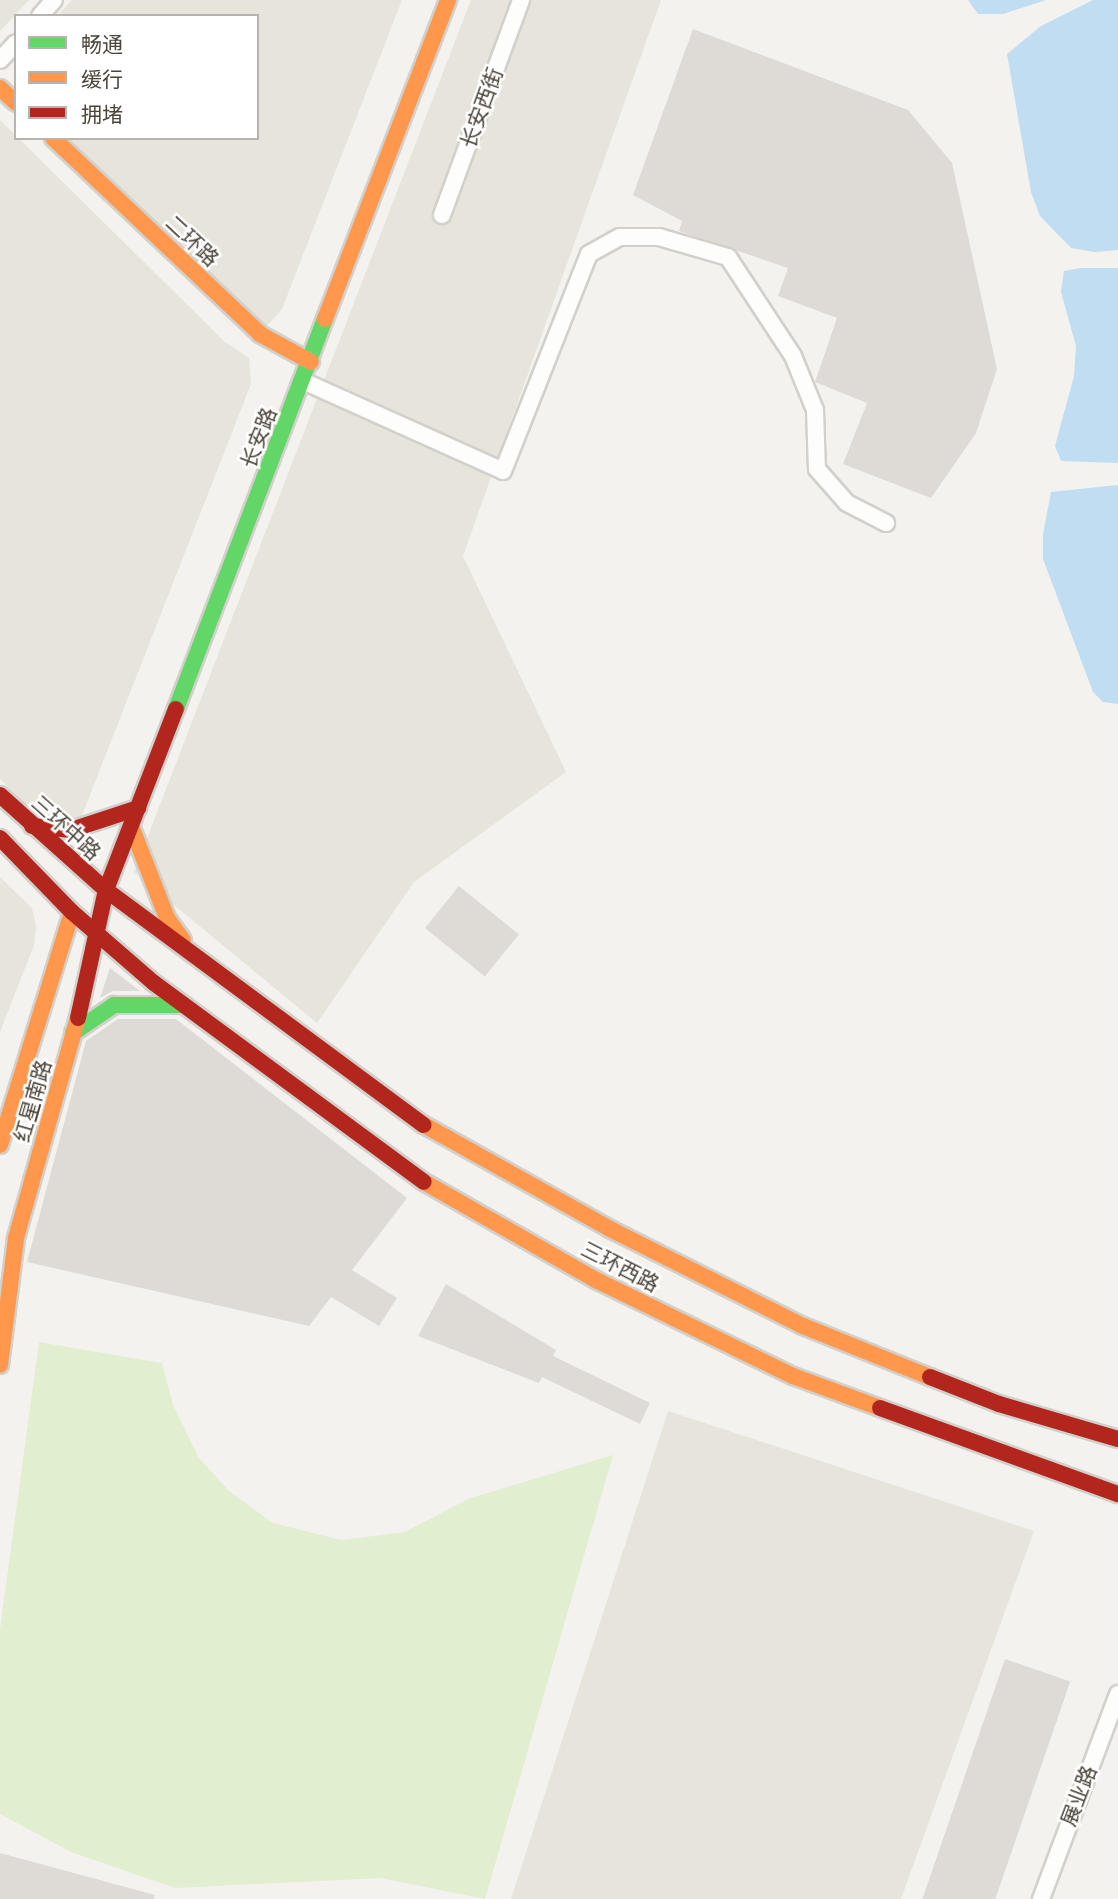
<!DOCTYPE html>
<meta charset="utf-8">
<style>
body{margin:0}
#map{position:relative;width:1118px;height:1899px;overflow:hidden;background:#f4f2ee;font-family:Montserrat,"Noto Sans SC",sans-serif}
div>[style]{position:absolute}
.residential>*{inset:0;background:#e7e4dc}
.green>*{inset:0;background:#e1eecf}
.water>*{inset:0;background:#c0ddf1}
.building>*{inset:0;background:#dedbd6;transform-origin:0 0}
.roads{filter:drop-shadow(2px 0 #d2d0cb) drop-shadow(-2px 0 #d2d0cb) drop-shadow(0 2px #d2d0cb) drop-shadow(0 -2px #d2d0cb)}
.street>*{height:16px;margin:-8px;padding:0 8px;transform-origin:8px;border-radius:8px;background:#fdfdfc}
.fast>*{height:16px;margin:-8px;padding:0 8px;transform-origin:8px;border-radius:8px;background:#63d668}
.slow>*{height:16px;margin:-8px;padding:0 8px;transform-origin:8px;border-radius:8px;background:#ff974d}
.jam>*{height:16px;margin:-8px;padding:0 8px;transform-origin:8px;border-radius:8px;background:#b3261e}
span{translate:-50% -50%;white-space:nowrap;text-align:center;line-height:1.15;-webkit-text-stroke:5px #fff;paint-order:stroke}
.street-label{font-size:21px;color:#4b4439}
.legend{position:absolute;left:14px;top:14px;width:245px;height:126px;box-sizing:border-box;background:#fff;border:2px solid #b7b4b0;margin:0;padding:9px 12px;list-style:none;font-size:21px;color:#4b4439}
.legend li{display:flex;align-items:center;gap:14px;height:35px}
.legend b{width:35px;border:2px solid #b7b4b0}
</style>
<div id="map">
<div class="residential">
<div style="clip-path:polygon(0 0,29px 0,0 31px)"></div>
<div style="clip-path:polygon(72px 0,402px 0,282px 309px,266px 327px,69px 138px,257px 138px,257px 16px,57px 16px)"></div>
<div style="clip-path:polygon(471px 0,661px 0,463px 556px,566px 772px,414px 882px,317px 1023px,134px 872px)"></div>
<div style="clip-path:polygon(0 120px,225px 342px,249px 358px,251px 384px,81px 818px,62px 828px,41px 819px,0 779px)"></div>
<div style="clip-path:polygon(0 877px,32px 908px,36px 926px,34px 945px,0 1032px)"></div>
<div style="clip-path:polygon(668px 1411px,1034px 1531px,901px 1899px,511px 1899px)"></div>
</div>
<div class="green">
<div style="clip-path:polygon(39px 1342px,162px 1363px,173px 1405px,199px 1458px,229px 1491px,273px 1523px,341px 1540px,405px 1532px,468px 1499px,613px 1455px,485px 1899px,381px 1878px,175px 1888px,71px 1852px,0 1814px,0 1629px)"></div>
</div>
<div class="water">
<div style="clip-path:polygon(968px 0,1046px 0,1003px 14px,978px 14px)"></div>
<div style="clip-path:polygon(1093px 0,1118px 0,1118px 250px,1094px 252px,1071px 248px,1040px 216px,1031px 192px,1007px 54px,1041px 26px)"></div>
<div style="clip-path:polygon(1080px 268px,1118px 268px,1118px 463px,1061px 461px,1055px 446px,1074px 376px,1076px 346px,1061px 292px,1064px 271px)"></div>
<div style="clip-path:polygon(1118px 485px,1118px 704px,1103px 702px,1093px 692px,1043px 559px,1043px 534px,1051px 492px)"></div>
</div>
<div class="building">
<div style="clip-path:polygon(693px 29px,908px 110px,952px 163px,997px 369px,976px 433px,931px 498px,843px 464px,867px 403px,815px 382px,837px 318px,778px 296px,788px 268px,679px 231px,682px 221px,633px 195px)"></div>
<div style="left:459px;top:886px;width:77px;height:54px;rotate:39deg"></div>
<div style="clip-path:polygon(110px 968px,140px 991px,113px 991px,100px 998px)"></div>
<div style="clip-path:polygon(118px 1019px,176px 1019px,407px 1198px,352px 1270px,397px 1298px,379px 1326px,331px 1297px,309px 1326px,27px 1262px,86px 1041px)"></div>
<div style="clip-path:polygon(446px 1284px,556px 1350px,553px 1356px,650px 1403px,640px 1424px,542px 1377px,539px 1383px,418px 1336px)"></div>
<div style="left:1005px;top:1659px;width:69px;height:255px;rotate:19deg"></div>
<div style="clip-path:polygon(0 1853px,155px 1895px,154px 1899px,0 1899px)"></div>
</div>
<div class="roads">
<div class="street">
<div style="left:40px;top:16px;width:21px;rotate:-49deg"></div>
<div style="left:0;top:60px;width:23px;rotate:-47deg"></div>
<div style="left:442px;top:215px;width:229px;rotate:-69.8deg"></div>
<div style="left:303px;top:381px;width:219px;rotate:24.2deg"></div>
<div style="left:503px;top:471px;width:233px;rotate:-68.4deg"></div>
<div style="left:589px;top:254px;width:35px;rotate:-29deg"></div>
<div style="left:620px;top:237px;width:39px"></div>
<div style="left:659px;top:237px;width:72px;rotate:16.2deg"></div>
<div style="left:728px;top:257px;width:118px;rotate:56.7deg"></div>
<div style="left:793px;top:356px;width:58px;rotate:67.8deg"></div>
<div style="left:815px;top:410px;width:59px;rotate:88.1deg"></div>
<div style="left:817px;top:469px;width:45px;rotate:48.6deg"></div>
<div style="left:847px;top:503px;width:44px;rotate:27.1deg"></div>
<div style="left:1041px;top:1899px;width:219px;rotate:-69.4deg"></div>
</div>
<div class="fast">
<div style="left:176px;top:709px;width:417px;rotate:-69.1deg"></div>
<div style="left:73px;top:1033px;width:50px;rotate:-34.3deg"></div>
<div style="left:114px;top:1005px;width:70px"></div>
</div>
<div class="slow">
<div style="left:0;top:88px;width:22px;rotate:43deg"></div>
<div style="left:53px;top:138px;width:285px;rotate:43.4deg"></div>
<div style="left:260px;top:334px;width:58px;rotate:28.8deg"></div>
<div style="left:325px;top:319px;width:342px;rotate:-68.9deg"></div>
<div style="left:131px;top:826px;width:99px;rotate:68.6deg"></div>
<div style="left:167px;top:918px;width:27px;rotate:54deg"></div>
<div style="left:424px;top:1125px;width:213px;rotate:29.2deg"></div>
<div style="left:610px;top:1229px;width:216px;rotate:26.7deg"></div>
<div style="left:803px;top:1326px;width:137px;rotate:21.9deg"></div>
<div style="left:0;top:1145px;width:244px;rotate:-72.8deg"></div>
<div style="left:424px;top:1182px;width:198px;rotate:29.7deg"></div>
<div style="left:596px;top:1280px;width:219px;rotate:26deg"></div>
<div style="left:793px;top:1376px;width:93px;rotate:20.2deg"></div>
<div style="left:0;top:1365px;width:128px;rotate:-82.8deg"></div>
<div style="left:16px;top:1238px;width:229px;rotate:-74.3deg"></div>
</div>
<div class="jam">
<div style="left:0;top:795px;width:142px;rotate:41.9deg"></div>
<div style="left:106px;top:890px;width:395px;rotate:36.5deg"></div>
<div style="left:32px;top:826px;width:39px;rotate:6deg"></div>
<div style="left:71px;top:830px;width:71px;rotate:-18.2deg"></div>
<div style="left:0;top:838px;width:103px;rotate:45.8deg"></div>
<div style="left:72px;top:912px;width:108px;rotate:40.9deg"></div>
<div style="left:154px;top:983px;width:335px;rotate:36.4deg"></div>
<div style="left:78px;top:1018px;width:131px;rotate:-77.7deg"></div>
<div style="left:106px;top:890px;width:194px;rotate:-68.9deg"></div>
<div style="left:930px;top:1377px;width:74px;rotate:21.4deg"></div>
<div style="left:999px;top:1404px;width:124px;rotate:16.4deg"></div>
<div style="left:880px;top:1408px;width:253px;rotate:19.9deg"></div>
</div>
</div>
<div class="street-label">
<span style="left:482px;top:108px;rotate:-70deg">长安西街</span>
<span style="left:192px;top:241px;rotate:43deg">二环路</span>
<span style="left:259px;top:438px;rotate:-69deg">长安路</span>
<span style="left:66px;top:828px;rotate:42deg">三环中路</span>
<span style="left:33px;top:1101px;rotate:-74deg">红星南路</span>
<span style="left:620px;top:1267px;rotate:27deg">三环西路</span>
<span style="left:1079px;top:1796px;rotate:-69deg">展业路</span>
</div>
<ul class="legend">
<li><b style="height:9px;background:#63d668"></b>畅通</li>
<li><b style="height:9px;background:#ff974d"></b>缓行</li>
<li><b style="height:9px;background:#b3261e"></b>拥堵</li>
</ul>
</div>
